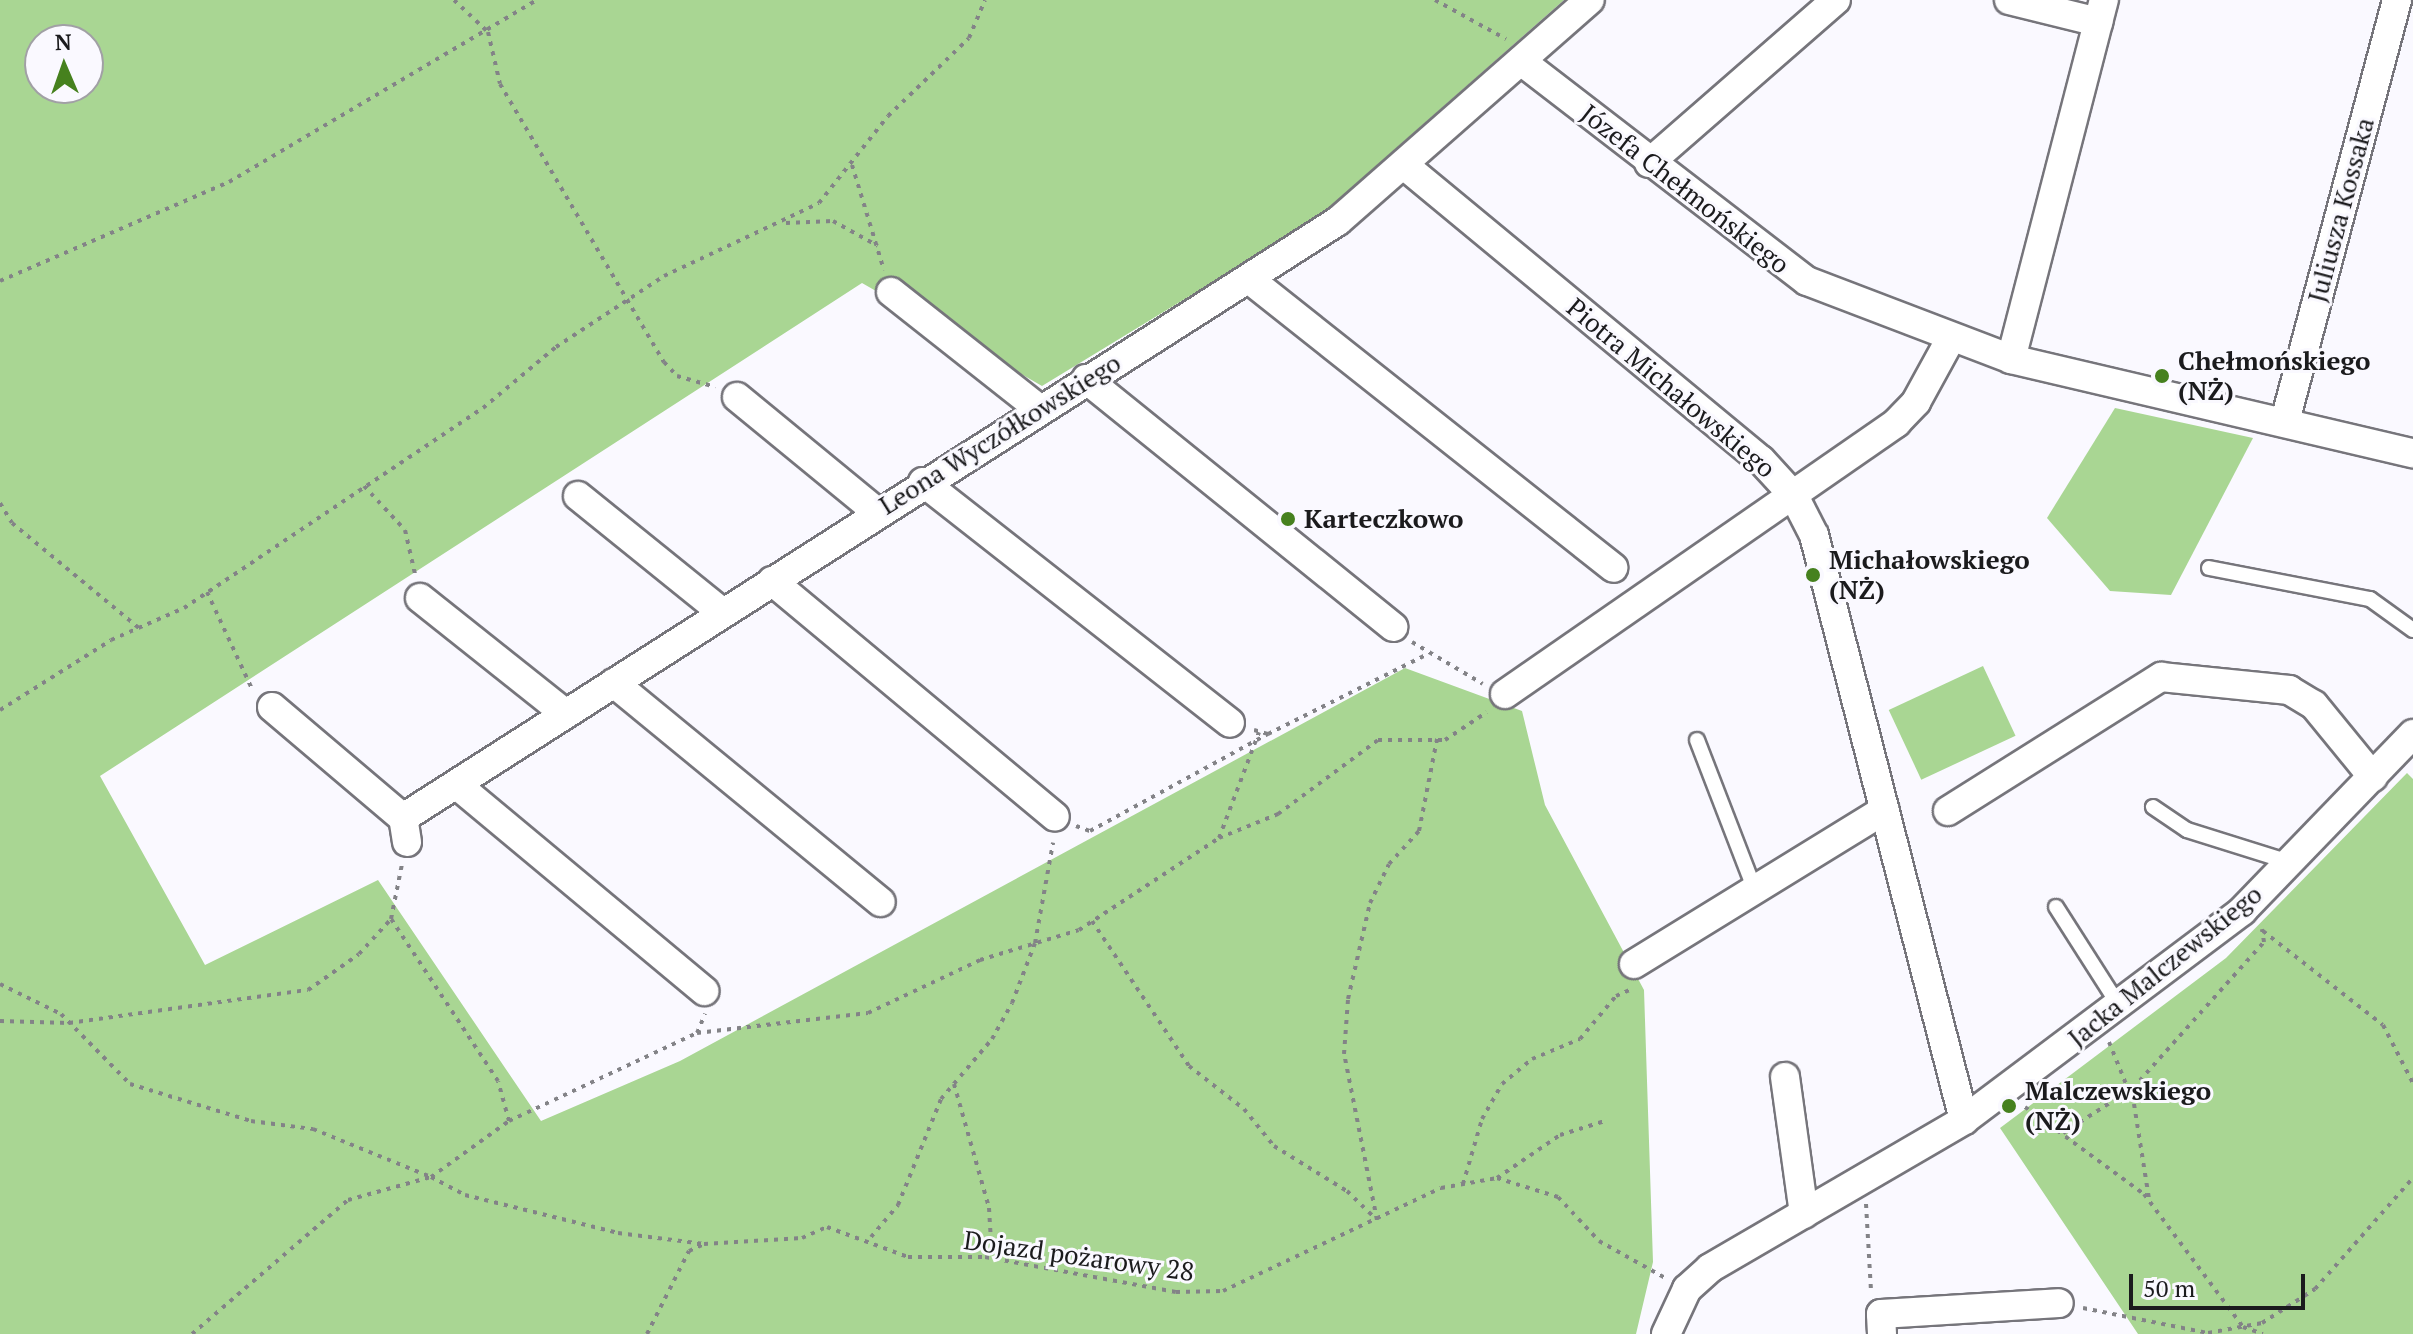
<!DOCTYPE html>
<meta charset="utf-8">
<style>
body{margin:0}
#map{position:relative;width:2413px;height:1334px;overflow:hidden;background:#faf9ff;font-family:"PT Serif",serif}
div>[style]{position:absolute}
.green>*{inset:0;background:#a9d693;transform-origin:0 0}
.path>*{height:4px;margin-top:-2px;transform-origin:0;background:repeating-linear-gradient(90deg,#838387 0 4px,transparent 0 10px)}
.roads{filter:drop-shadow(2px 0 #76757b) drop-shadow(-2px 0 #76757b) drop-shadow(0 2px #76757b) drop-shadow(0 -2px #76757b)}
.service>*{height:14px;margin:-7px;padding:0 7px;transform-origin:7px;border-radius:7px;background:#fff}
.minor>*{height:28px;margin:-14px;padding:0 14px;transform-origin:14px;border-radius:14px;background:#fff}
.dots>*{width:22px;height:22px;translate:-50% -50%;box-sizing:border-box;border:4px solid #faf9ff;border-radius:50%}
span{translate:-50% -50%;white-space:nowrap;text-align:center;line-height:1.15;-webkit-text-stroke:6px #faf9ff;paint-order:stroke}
.street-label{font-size:26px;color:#1b1b1d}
.poi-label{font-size:26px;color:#1b1b1d;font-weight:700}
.left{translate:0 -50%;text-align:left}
.north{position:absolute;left:24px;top:24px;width:80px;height:80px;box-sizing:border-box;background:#faf9ff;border:2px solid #a1a0a5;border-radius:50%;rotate:358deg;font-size:22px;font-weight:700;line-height:32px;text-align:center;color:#1b1b1d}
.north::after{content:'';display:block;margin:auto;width:28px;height:36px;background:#46811e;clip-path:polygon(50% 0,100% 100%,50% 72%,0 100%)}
.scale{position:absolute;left:2129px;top:1274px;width:176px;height:36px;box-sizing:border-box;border:4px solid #1b1b1d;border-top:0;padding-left:10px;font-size:24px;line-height:28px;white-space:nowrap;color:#1b1b1d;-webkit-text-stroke:6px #faf9ff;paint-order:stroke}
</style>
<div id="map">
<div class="green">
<div style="clip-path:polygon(evenodd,0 0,1564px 0,1316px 219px,1042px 386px,862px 283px,100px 776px,205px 965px,378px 880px,541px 1121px,680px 1061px,1405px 668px,1522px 711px,1545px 805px,1644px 990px,1653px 1262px,1636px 1334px,0 1334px,0 0,40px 40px,88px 40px,88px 88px,40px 88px,40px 40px)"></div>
<div style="clip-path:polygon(2115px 408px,2253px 438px,2171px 595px,2110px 591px,2047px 518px)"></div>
<div style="left:1983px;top:666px;width:77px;height:104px;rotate:65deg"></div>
<div style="clip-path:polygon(2407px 773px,2413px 779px,2413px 1334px,2138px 1334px,2000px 1128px,2226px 958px)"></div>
</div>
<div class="path">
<div style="left:454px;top:0;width:47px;rotate:43.3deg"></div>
<div style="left:488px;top:32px;width:53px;rotate:77deg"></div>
<div style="left:500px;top:84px;width:323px;rotate:59.5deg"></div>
<div style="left:664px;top:362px;width:19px;rotate:47deg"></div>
<div style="left:677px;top:376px;width:40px;rotate:16deg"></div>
<div style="left:1435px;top:0;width:81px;rotate:28.8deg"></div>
<div style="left:852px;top:165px;width:110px;rotate:73.1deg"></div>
<div style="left:786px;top:223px;width:47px;rotate:-2.4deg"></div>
<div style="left:833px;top:221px;width:51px;rotate:29.1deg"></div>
<div style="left:0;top:281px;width:249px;rotate:-23.4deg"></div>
<div style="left:229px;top:182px;width:358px;rotate:-30.6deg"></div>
<div style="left:364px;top:486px;width:60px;rotate:47deg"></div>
<div style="left:405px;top:530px;width:45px;rotate:77.2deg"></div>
<div style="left:0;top:503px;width:23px;rotate:59deg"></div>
<div style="left:12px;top:523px;width:165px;rotate:39.6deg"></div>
<div style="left:207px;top:592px;width:109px;rotate:65.1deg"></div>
<div style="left:1412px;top:642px;width:82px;rotate:30.6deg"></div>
<div style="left:0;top:710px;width:131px;rotate:-32.2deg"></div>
<div style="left:111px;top:640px;width:80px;rotate:-23.7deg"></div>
<div style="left:184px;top:608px;width:360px;rotate:-33.8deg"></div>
<div style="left:483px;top:408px;width:95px;rotate:-39.9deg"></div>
<div style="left:556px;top:347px;width:129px;rotate:-33.3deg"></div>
<div style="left:664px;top:276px;width:171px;rotate:-25.2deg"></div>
<div style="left:819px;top:203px;width:111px;rotate:-51.6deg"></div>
<div style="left:888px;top:116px;width:112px;rotate:-43.9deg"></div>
<div style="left:969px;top:38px;width:41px;rotate:-67.2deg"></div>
<div style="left:1254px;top:730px;width:15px;rotate:16deg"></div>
<div style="left:1268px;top:734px;width:179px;rotate:-26.6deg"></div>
<div style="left:1076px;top:826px;width:15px;rotate:20deg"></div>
<div style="left:1090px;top:831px;width:203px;rotate:-28.6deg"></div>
<div style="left:1219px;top:838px;width:113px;rotate:-69.3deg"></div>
<div style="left:1092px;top:921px;width:174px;rotate:56.2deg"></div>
<div style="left:1189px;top:1066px;width:70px;rotate:38deg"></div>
<div style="left:1244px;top:1109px;width:48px;rotate:51deg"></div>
<div style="left:1274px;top:1146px;width:86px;rotate:31.7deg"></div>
<div style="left:1347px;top:1191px;width:39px;rotate:44deg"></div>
<div style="left:2263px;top:931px;width:152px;rotate:38.1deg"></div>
<div style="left:2383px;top:1025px;width:65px;rotate:62.7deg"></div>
<div style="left:0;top:984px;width:68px;rotate:26.2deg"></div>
<div style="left:61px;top:1014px;width:98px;rotate:45.4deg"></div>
<div style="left:130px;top:1084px;width:127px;rotate:17deg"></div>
<div style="left:251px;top:1121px;width:63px;rotate:7.4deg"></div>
<div style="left:313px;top:1129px;width:127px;rotate:22.1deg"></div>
<div style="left:431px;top:1177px;width:96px;rotate:-35.7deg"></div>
<div style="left:509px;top:1121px;width:41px;rotate:-105.4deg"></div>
<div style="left:498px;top:1081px;width:194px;rotate:-123.4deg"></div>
<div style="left:391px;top:919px;width:56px;rotate:-78.7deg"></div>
<div style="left:0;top:1021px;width:69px;rotate:1.7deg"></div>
<div style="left:69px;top:1023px;width:241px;rotate:-7.9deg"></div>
<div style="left:308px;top:990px;width:62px;rotate:-35.2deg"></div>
<div style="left:359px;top:954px;width:47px;rotate:-47.6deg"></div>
<div style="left:697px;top:1033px;width:172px;rotate:-6.7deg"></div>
<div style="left:868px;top:1013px;width:124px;rotate:-25.3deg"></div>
<div style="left:980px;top:960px;width:103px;rotate:-16.9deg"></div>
<div style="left:1079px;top:930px;width:168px;rotate:-33.3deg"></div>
<div style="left:1219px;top:838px;width:64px;rotate:-22.1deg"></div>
<div style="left:1278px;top:814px;width:124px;rotate:-36.5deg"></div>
<div style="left:1378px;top:740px;width:67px"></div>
<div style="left:1445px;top:740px;width:50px;rotate:-33.7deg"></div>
<div style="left:2109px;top:1042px;width:67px;rotate:68deg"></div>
<div style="left:2134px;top:1104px;width:96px;rotate:81deg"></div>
<div style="left:954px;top:1084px;width:129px;rotate:74.2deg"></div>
<div style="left:989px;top:1208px;width:50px;rotate:86.6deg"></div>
<div style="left:2025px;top:1107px;width:147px;rotate:36.2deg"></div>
<div style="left:2144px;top:1194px;width:166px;rotate:53.3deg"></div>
<div style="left:2243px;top:1327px;width:21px;rotate:19deg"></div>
<div style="left:509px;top:1121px;width:208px;rotate:-25.1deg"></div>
<div style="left:697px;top:1033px;width:21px;rotate:-67deg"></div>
<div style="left:2063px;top:1133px;width:83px;rotate:-32.7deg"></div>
<div style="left:2133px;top:1088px;width:196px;rotate:-48.1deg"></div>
<div style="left:2264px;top:942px;width:13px;rotate:-99deg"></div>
<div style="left:1497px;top:1178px;width:76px;rotate:-34.3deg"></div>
<div style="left:1560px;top:1135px;width:47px;rotate:-17.3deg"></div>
<div style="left:1463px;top:1184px;width:68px;rotate:-73.7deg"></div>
<div style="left:1482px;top:1119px;width:40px;rotate:-60.3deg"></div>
<div style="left:1502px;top:1084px;width:39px;rotate:-40deg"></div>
<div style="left:1532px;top:1059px;width:52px;rotate:-22.6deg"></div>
<div style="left:1580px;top:1039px;width:56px;rotate:-50.1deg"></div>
<div style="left:1616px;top:996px;width:17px;rotate:-24deg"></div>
<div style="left:1866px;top:1204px;width:87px;rotate:86.7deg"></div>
<div style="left:1377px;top:1220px;width:169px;rotate:-101.2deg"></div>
<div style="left:1344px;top:1054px;width:55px;rotate:-85.8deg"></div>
<div style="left:1348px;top:999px;width:98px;rotate:-77.1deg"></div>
<div style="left:1370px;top:903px;width:43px;rotate:-64deg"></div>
<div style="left:1389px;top:864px;width:45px;rotate:-47.7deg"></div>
<div style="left:1419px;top:831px;width:94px;rotate:-78.9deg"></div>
<div style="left:871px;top:1237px;width:42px;rotate:-49.8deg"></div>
<div style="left:898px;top:1205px;width:114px;rotate:-67.9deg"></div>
<div style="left:941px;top:1099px;width:79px;rotate:-49.6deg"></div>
<div style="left:992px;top:1039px;width:41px;rotate:-60.9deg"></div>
<div style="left:1012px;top:1003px;width:64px;rotate:-69deg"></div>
<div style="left:1035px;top:943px;width:102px;rotate:-79.8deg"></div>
<div style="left:2083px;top:1308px;width:127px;rotate:11.3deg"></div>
<div style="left:2208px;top:1333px;width:55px;rotate:-10.5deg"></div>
<div style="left:2262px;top:1323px;width:63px;rotate:-32.7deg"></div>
<div style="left:2315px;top:1289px;width:148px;rotate:-48.6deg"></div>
<div style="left:192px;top:1334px;width:206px;rotate:-40.7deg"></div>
<div style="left:348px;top:1200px;width:86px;rotate:-15.5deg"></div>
<div style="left:431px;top:1177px;width:38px;rotate:28deg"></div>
<div style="left:465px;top:1195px;width:158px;rotate:13.9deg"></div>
<div style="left:618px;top:1233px;width:87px;rotate:7.3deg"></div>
<div style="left:704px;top:1244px;width:98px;rotate:-3.5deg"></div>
<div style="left:802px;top:1238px;width:27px;rotate:-24deg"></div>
<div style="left:827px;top:1227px;width:86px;rotate:20.3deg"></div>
<div style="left:908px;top:1257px;width:77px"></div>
<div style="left:985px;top:1257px;width:194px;rotate:10.4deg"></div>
<div style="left:1176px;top:1292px;width:47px;rotate:-1.2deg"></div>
<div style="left:1223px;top:1291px;width:241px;rotate:-25.3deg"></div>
<div style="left:1441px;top:1188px;width:57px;rotate:-10.1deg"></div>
<div style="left:1497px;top:1178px;width:64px;rotate:17.3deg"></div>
<div style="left:1558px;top:1197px;width:60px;rotate:47deg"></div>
<div style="left:1599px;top:1241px;width:78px;rotate:29.2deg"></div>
<div style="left:647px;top:1334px;width:93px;rotate:-63.2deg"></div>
<div style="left:689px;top:1251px;width:17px;rotate:-25deg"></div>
</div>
<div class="roads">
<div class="service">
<div style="left:2209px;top:568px;width:164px;rotate:10.9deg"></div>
<div style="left:2370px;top:599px;width:53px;rotate:35.8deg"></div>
<div style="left:1697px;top:740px;width:161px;rotate:68.9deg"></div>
<div style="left:2153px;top:807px;width:41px;rotate:34.1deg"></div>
<div style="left:2187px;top:830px;width:107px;rotate:17.4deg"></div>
<div style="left:2056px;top:907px;width:119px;rotate:57.4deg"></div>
</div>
<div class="minor">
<div style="left:2009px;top:0;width:92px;rotate:13.9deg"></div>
<div style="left:1521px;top:61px;width:361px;rotate:37.6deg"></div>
<div style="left:1807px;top:281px;width:218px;rotate:20.9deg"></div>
<div style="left:2011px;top:359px;width:413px;rotate:13.2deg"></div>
<div style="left:1649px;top:163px;width:248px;rotate:-41.1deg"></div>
<div style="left:1404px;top:165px;width:463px;rotate:39.6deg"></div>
<div style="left:1761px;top:460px;width:49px;rotate:47.5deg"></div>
<div style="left:1794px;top:496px;width:44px;rotate:62.9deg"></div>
<div style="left:1814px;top:535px;width:604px;rotate:75.62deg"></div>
<div style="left:1249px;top:279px;width:465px;rotate:38.4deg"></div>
<div style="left:891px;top:292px;width:187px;rotate:38.3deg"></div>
<div style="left:2011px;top:359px;width:371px;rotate:-75.5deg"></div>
<div style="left:1086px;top:379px;width:395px;rotate:38.9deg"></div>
<div style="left:737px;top:397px;width:181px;rotate:39.4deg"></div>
<div style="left:2285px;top:421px;width:436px;rotate:-75.1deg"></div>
<div style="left:923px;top:482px;width:390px;rotate:38.1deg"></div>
<div style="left:578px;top:496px;width:186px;rotate:38.9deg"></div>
<div style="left:772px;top:581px;width:368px;rotate:39.8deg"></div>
<div style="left:420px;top:598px;width:186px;rotate:38.5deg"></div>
<div style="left:614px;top:683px;width:345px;rotate:39.4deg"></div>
<div style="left:1505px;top:694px;width:476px;rotate:-34.7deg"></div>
<div style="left:1896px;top:423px;width:29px;rotate:-46deg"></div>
<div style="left:1916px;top:402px;width:73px;rotate:-61.3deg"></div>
<div style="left:272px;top:707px;width:172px;rotate:40.3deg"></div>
<div style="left:457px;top:785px;width:322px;rotate:39.8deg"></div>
<div style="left:1948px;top:811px;width:252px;rotate:-32.2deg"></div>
<div style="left:2161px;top:677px;width:129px;rotate:5.8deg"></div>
<div style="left:2289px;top:690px;width:29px;rotate:31deg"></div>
<div style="left:2314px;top:705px;width:93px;rotate:50.7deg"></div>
<div style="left:407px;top:842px;width:24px;rotate:-99deg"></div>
<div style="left:403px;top:818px;width:1109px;rotate:-32.56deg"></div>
<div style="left:1338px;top:221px;width:335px;rotate:-41.3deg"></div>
<div style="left:1634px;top:964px;width:294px;rotate:-31.6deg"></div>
<div style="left:1785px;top:1077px;width:138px;rotate:82.1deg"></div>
<div style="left:1666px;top:1334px;width:50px;rotate:-65deg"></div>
<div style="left:1687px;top:1289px;width:31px;rotate:-42deg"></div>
<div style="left:1710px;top:1268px;width:294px;rotate:-30.2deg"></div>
<div style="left:1964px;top:1120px;width:348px;rotate:-36.9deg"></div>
<div style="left:2242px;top:911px;width:246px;rotate:-46deg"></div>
<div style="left:1882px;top:1334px;width:20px;rotate:-93deg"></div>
<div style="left:1881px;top:1314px;width:178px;rotate:-3.5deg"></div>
</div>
</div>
<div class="dots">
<div style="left:2162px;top:376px;background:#46811e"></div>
<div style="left:1288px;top:519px;background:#46811e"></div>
<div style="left:1813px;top:575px;background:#46811e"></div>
<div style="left:2009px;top:1106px;background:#46811e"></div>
</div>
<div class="street-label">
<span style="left:1685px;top:189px;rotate:38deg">Józefa Chełmońskiego</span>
<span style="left:2341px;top:210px;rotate:-75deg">Juliusza Kossaka</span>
<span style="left:1671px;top:388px;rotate:40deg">Piotra Michałowskiego</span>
<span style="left:1000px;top:434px;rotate:-32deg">Leona Wyczółkowskiego</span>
<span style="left:2165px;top:966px;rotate:-39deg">Jacka Malczewskiego</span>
<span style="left:1079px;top:1256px;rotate:8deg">Dojazd pożarowy 28</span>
</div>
<div class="poi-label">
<span class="left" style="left:2178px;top:376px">Chełmońskiego<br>(NŻ)</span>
<span class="left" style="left:1304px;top:519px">Karteczkowo</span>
<span class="left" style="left:1829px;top:575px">Michałowskiego<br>(NŻ)</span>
<span class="left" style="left:2025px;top:1106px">Malczewskiego<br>(NŻ)</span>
</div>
<div class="north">N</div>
<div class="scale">50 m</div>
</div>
